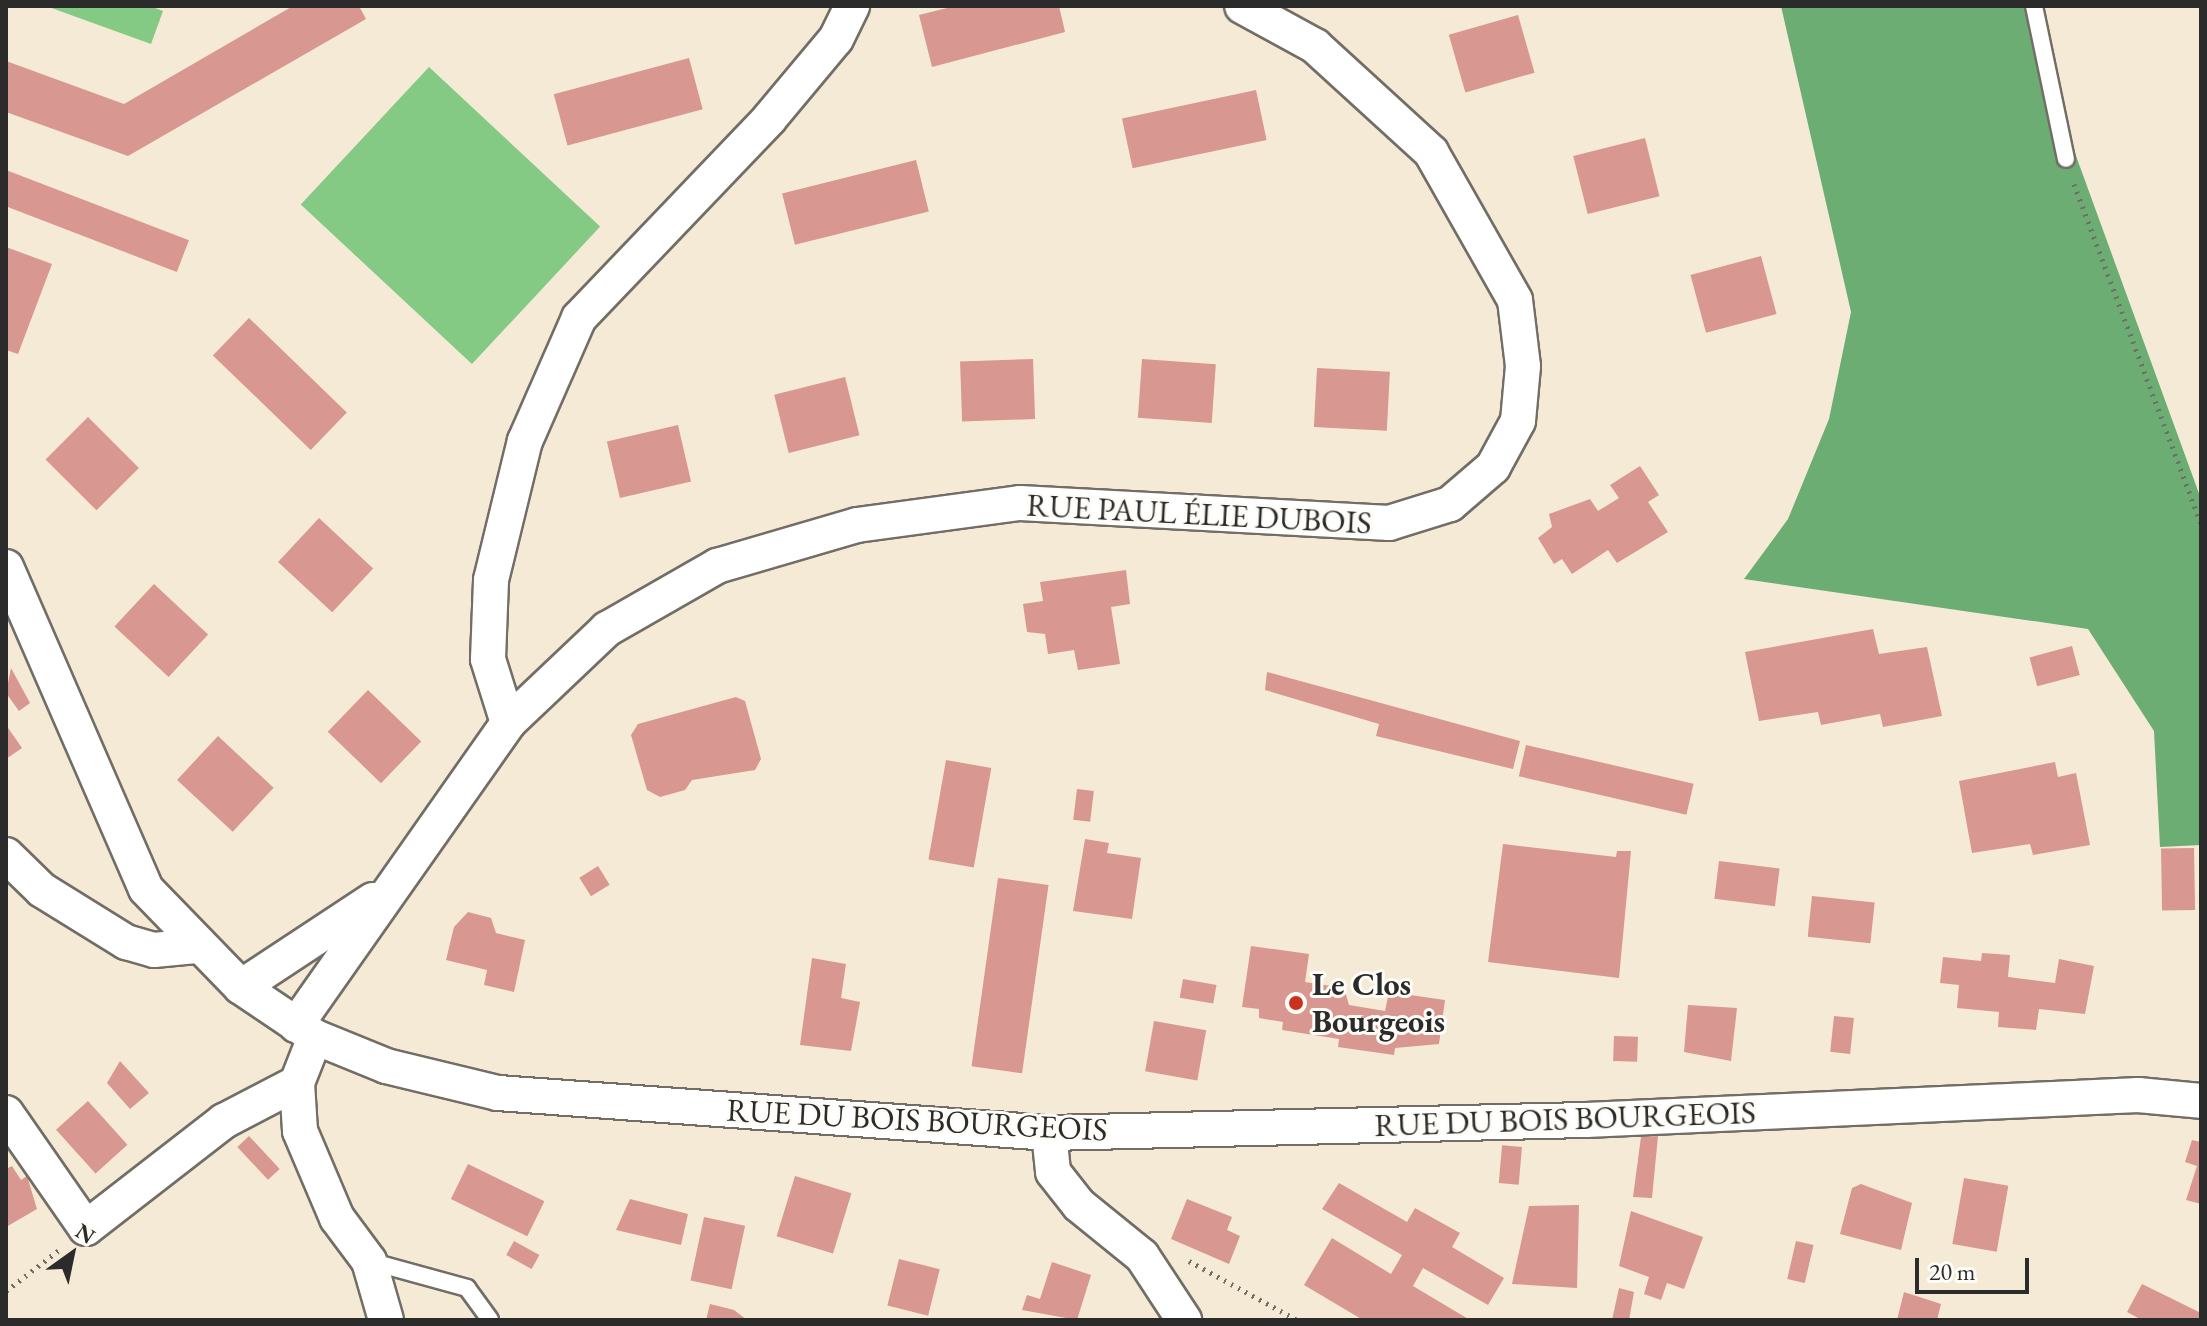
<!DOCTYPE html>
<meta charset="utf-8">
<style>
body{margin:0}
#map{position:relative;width:2207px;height:1326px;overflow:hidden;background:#f5ead5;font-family:"EB Garamond",serif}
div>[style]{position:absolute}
.green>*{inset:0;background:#84c984;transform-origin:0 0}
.forest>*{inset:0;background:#6bad72}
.building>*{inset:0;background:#d89791;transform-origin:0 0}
.path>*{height:5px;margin-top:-2.5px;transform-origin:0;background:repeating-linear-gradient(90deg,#726e66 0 2px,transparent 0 8px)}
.roads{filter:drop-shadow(2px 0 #726e66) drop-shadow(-2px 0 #726e66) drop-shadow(0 2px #726e66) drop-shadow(0 -2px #726e66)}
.service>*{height:16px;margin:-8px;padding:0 8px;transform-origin:8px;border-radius:8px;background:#fff}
.minor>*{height:34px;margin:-17px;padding:0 17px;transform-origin:17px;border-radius:17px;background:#fff}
.dots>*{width:22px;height:22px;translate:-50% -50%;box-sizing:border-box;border:4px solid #fdfcf7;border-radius:50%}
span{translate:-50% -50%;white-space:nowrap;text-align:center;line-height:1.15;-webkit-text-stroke:6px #fdfcf7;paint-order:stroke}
.street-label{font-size:32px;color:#2b2b2b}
.poi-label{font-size:32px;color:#2b2b2b;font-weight:700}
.left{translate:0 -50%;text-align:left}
.frame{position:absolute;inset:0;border:8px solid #2b2b2b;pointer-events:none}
.north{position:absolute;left:32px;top:1214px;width:80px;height:80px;-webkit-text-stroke:6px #fdfcf7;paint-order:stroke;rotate:33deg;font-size:22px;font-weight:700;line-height:32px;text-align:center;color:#2b2b2b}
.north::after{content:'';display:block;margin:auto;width:28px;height:36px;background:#2b2b2b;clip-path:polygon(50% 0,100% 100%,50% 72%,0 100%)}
.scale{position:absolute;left:1915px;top:1258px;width:114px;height:36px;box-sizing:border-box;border:4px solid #2b2b2b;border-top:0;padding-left:10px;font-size:24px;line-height:28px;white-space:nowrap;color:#2b2b2b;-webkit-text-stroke:6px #fdfcf7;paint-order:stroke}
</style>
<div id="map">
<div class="green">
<div style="clip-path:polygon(46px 6px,150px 6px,163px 11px,151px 44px)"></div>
<div style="left:429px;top:67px;width:234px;height:188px;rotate:43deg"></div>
</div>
<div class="forest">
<div style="clip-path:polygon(1781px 6px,2034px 6px,2060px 112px,2201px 499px,2201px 845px,2160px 847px,2154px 731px,2088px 629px,1744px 579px,1788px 519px,1829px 419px,1851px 312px)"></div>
</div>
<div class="building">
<div style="clip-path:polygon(293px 6px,359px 6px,366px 19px,128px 156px,6px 112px,6px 61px,124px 104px)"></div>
<div style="clip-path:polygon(955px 6px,1059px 6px,1065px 32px,932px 67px,919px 15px)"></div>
<div style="left:1518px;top:15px;width:60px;height:72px;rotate:74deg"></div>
<div style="left:689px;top:58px;width:53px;height:140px;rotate:75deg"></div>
<div style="left:1256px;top:90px;width:51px;height:137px;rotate:78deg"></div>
<div style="left:1645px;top:138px;width:60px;height:74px;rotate:76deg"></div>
<div style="left:916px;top:160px;width:53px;height:138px;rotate:76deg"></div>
<div style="left:6px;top:170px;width:196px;height:34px;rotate:21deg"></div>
<div style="clip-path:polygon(6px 247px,52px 264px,18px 354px,6px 350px)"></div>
<div style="left:1761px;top:256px;width:60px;height:73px;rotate:75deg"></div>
<div style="left:249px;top:318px;width:136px;height:52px;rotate:44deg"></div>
<div style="left:1033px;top:359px;width:60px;height:73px;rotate:88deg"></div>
<div style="left:1142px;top:359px;width:74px;height:59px;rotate:4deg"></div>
<div style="left:1317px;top:368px;width:73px;height:59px;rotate:3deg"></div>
<div style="left:845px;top:377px;width:60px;height:73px;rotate:76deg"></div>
<div style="left:88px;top:417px;width:72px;height:60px;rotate:45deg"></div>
<div style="left:678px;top:425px;width:58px;height:73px;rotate:77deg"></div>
<div style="clip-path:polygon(1640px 466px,1659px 495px,1648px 502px,1668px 532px,1617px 563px,1608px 550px,1572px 574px,1562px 559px,1554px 564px,1538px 538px,1552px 527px,1549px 514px,1590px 499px,1598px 511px,1619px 498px,1610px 485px)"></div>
<div style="left:319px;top:518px;width:74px;height:60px;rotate:43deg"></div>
<div style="clip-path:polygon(1126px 570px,1130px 604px,1111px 607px,1120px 664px,1078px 670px,1074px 650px,1048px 654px,1045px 634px,1027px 632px,1023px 604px,1043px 601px,1040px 582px)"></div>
<div style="left:154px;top:584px;width:74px;height:58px;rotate:43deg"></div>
<div style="clip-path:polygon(1873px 629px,1879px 654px,1927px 647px,1942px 716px,1883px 727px,1880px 714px,1821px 725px,1818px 712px,1759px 721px,1745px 652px)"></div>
<div style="left:2072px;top:646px;width:30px;height:44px;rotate:75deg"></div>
<div style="clip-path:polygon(11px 668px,30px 703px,19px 711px,6px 693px)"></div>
<div style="clip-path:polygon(1267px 672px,1520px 741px,1513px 769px,1376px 736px,1379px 724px,1265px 690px)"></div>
<div style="left:368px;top:690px;width:74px;height:58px;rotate:44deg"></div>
<div style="clip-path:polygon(736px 697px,745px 701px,761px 759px,755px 770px,692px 780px,685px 790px,660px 797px,647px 790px,631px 735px,638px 724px)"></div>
<div style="clip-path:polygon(6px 725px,22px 748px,6px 759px)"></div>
<div style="left:218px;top:736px;width:76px;height:60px;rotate:43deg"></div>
<div style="left:1526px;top:745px;width:172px;height:32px;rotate:13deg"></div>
<div style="left:946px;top:760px;width:46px;height:101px;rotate:10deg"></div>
<div style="clip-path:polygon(2055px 762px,2058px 777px,2076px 773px,2090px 845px,2033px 855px,2030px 844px,1972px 853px,1959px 781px)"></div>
<div style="left:1077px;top:789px;width:17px;height:31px;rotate:7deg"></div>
<div style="clip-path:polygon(1085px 839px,1109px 843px,1107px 853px,1141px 858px,1132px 919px,1073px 911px)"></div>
<div style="clip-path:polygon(1503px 844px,1616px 857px,1617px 851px,1631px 851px,1619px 978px,1488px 962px)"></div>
<div style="left:2194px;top:848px;width:62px;height:33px;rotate:89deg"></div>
<div style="left:1719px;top:861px;width:61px;height:38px;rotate:7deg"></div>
<div style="left:598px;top:866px;width:22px;height:22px;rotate:58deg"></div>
<div style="left:998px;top:878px;width:51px;height:190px;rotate:8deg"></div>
<div style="left:1812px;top:896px;width:63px;height:41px;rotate:6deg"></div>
<div style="clip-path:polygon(468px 912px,491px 918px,496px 933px,525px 940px,514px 992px,484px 985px,487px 970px,446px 960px,454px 927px)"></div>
<div style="clip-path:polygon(1251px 946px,1309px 954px,1305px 982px,1344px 988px,1349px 1005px,1385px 1011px,1389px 992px,1445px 1000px,1439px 1044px,1395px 1048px,1394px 1055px,1338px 1047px,1339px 1039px,1282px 1030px,1283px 1022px,1259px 1018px,1259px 1009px,1242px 1007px)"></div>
<div style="clip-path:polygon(1982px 953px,2010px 955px,2008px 977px,2055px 983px,2059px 959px,2094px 966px,2085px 1014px,2039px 1009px,2036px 1030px,1998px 1027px,1999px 1012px,1957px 1008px,1959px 985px,1940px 983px,1943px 957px,1981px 961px)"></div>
<div style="clip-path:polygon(812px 958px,846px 964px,841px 998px,860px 1002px,851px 1051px,800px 1045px)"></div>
<div style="left:1183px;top:979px;width:34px;height:19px;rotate:10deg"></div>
<div style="clip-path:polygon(1688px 1005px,1737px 1008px,1731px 1061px,1684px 1052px)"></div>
<div style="left:1834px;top:1016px;width:20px;height:36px;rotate:6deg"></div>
<div style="left:1154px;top:1021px;width:53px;height:51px;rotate:10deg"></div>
<div style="left:1614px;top:1036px;width:24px;height:25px;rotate:2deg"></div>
<div style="clip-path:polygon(120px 1061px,149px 1093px,130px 1109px,107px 1083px)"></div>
<div style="left:88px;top:1101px;width:59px;height:43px;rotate:48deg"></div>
<div style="left:249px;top:1136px;width:45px;height:16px;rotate:47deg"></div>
<div style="clip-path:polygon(1658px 1136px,1652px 1198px,1633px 1197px,1641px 1137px)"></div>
<div style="clip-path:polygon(2192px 1140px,2201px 1142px,2201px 1204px,2186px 1200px,2197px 1166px,2185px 1162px)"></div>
<div style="left:1522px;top:1147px;width:38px;height:20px;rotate:95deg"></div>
<div style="left:468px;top:1164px;width:85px;height:39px;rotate:26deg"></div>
<div style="clip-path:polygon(12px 1166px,21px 1180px,27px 1176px,37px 1209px,6px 1227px,6px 1169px)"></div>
<div style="left:795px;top:1176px;width:59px;height:63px;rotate:17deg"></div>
<div style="left:1964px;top:1178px;width:45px;height:67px;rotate:10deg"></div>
<div style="clip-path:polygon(1339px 1183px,1407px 1222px,1415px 1208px,1460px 1233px,1452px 1247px,1504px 1278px,1488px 1305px,1423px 1268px,1413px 1286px,1470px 1320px,1363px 1320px,1304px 1285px,1332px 1238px,1391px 1274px,1402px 1255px,1322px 1209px)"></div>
<div style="clip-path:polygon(1861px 1184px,1912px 1203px,1901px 1250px,1840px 1234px,1852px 1188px)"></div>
<div style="clip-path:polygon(630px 1199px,688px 1214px,681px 1245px,616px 1230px)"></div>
<div style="clip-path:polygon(1187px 1199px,1232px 1217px,1227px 1230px,1240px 1236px,1229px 1264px,1171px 1239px)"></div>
<div style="clip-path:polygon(1579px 1205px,1577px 1288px,1512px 1284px,1529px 1206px)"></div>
<div style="clip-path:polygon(1631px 1211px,1703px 1237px,1684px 1289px,1667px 1283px,1661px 1300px,1644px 1294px,1649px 1277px,1619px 1266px)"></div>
<div style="left:704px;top:1217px;width:42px;height:65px;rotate:12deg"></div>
<div style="left:514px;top:1241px;width:29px;height:16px;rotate:29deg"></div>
<div style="left:1796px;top:1241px;width:18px;height:39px;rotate:13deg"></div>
<div style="left:899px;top:1259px;width:42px;height:48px;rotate:14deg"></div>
<div style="clip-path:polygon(1052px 1262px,1091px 1275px,1077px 1320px,1022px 1310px,1027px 1295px,1040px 1299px)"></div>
<div style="clip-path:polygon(2142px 1284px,2201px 1313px,2201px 1320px,2142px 1320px,2127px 1312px)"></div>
<div style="clip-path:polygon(1619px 1288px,1634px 1292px,1629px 1320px,1612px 1320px)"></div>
<div style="clip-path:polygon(1904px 1292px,1941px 1304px,1937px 1320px,1897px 1320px)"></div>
<div style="clip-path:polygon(710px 1304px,734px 1310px,747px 1320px,706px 1320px)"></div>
</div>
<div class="path">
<div style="left:2074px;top:184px;width:363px;rotate:69.5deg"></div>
<div style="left:1189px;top:1261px;width:123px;rotate:28.6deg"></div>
<div style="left:6px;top:1291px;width:67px;rotate:-37.7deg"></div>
</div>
<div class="roads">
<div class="service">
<div style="left:2034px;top:6px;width:156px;rotate:78.2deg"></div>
<div style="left:369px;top:1261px;width:102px;rotate:15.4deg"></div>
<div style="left:467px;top:1288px;width:39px;rotate:54deg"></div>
</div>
<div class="minor">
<div style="left:6px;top:567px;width:351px;rotate:66.5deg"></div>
<div style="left:146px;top:889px;width:136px;rotate:45.9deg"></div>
<div style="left:241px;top:987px;width:89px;rotate:34deg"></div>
<div style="left:315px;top:1037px;width:77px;rotate:22.2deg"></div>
<div style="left:386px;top:1066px;width:115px;rotate:13.6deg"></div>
<div style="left:498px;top:1093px;width:552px;rotate:4.15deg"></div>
<div style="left:1049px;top:1133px;width:537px;rotate:-1.39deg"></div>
<div style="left:1586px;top:1120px;width:553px;rotate:-2.59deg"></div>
<div style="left:2138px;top:1095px;width:63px;rotate:5.4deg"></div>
<div style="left:508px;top:723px;width:137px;rotate:-43.5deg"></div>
<div style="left:607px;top:629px;width:127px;rotate:-29.8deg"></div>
<div style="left:717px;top:566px;width:146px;rotate:-16.3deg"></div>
<div style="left:857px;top:525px;width:164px;rotate:-7.7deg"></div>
<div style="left:1020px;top:503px;width:370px;rotate:3.1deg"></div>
<div style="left:1389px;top:523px;width:64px;rotate:-17.3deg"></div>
<div style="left:1450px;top:504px;width:57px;rotate:-40.7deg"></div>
<div style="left:1493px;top:467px;width:52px;rotate:-61.5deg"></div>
<div style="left:1518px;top:421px;width:55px;rotate:-84.8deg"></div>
<div style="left:1523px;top:366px;width:66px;rotate:-96.9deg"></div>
<div style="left:1515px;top:300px;width:170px;rotate:-119.6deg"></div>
<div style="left:1431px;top:152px;width:157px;rotate:-137.6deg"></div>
<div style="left:1315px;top:46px;width:83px;rotate:-151.3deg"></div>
<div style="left:6px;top:855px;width:50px;rotate:44.2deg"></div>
<div style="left:42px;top:890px;width:99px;rotate:31.8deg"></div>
<div style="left:126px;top:942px;width:29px;rotate:16deg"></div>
<div style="left:154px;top:950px;width:42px;rotate:-5.4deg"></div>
<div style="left:241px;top:987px;width:158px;rotate:-33.4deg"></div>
<div style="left:296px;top:1025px;width:369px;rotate:-54.9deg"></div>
<div style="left:508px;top:723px;width:67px;rotate:-107.4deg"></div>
<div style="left:488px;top:659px;width:79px;rotate:-87.8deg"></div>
<div style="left:491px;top:580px;width:143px;rotate:-76.3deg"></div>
<div style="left:525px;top:441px;width:134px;rotate:-66.3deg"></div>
<div style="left:579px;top:318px;width:275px;rotate:-46.3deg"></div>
<div style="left:769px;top:119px;width:104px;rotate:-50.1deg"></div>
<div style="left:836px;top:39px;width:37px;rotate:-64deg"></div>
<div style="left:315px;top:1037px;width:49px;rotate:111.4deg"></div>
<div style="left:297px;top:1083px;width:48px;rotate:86.4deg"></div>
<div style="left:300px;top:1131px;width:95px;rotate:67deg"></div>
<div style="left:337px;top:1218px;width:54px;rotate:53.3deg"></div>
<div style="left:369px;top:1261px;width:61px;rotate:73.9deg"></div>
<div style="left:6px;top:1113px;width:140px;rotate:55.2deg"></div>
<div style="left:86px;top:1228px;width:175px;rotate:-37.8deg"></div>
<div style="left:224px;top:1121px;width:82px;rotate:-27.5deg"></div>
<div style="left:1049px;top:1133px;width:39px;rotate:84deg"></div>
<div style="left:1053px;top:1172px;width:42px;rotate:51.8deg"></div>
<div style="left:1079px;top:1205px;width:81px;rotate:39deg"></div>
<div style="left:1142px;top:1256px;width:77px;rotate:56.7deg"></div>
</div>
</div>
<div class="dots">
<div style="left:1296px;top:1003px;background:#c8321e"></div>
</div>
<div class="street-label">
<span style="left:1199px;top:514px;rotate:3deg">RUE PAUL ÉLIE DUBOIS</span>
<span style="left:1565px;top:1119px;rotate:-2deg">RUE DU BOIS BOURGEOIS</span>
<span style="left:917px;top:1120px;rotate:3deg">RUE DU BOIS BOURGEOIS</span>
</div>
<div class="poi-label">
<span class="left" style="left:1312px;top:1003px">Le Clos<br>Bourgeois</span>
</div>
<div class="frame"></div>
<div class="north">N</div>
<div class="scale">20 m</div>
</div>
